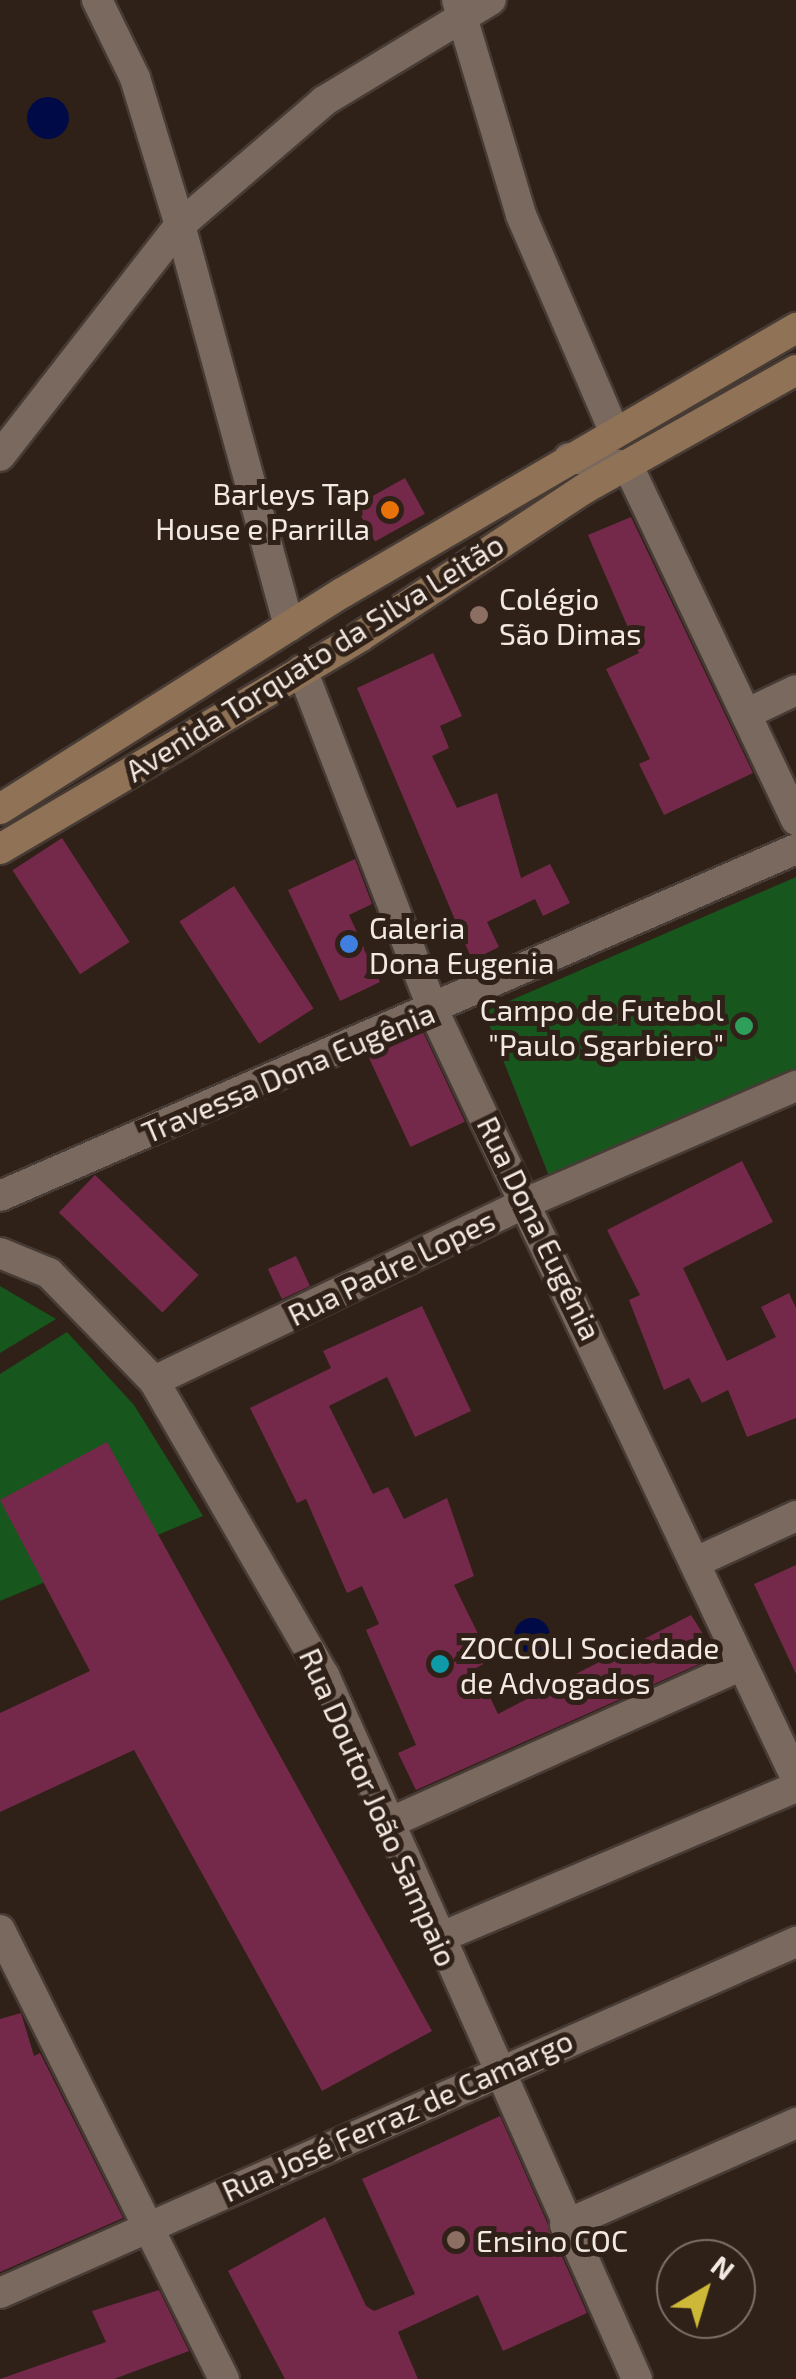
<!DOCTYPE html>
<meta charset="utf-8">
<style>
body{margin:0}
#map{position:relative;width:796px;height:2379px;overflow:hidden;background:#2f2118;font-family:"Exo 2",sans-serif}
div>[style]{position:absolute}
.green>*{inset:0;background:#17561c}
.water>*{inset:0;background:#000a46}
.round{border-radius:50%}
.building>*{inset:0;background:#75294a;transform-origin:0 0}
.roads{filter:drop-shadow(2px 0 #473b35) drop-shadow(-2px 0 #473b35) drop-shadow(0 2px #473b35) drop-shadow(0 -2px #473b35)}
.street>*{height:30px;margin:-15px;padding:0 15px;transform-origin:15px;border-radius:15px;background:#79695e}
.secondary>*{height:30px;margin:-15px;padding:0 15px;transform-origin:15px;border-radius:15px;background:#907356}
.dots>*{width:28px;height:28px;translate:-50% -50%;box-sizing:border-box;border:5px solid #2f2118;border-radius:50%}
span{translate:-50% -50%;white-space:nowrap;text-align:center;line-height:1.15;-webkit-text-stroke:10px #2f2118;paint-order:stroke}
.poi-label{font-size:30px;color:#f3e9e3}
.right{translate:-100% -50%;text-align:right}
.left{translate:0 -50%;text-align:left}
.street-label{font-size:30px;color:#f3e9e3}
.north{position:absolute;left:656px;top:2239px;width:100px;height:100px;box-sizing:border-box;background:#2f2118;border:2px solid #7d7169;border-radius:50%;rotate:38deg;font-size:28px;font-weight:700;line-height:40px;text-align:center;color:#f3e9e3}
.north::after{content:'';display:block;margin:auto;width:35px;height:45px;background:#ceb837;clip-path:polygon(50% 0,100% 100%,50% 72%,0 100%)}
</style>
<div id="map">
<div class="green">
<div style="clip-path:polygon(796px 877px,796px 1076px,549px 1176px,484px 1012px)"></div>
<div style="clip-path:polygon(0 1286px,56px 1319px,0 1353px)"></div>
<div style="clip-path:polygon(67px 1332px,134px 1405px,203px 1516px,0 1601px,0 1374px)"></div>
</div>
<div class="water">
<div class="round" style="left:27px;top:97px;width:42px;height:42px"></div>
<div class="round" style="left:514px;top:1618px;width:36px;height:36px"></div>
</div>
<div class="building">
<div style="left:405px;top:478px;width:41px;height:57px;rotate:61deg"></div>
<div style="clip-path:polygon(631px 517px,753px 773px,664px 815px,639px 764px,650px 759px,606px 669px,639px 653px,588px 535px)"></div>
<div style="clip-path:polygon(433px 653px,462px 716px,440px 726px,449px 748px,432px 756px,457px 808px,497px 793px,521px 878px,550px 864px,570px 903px,543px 916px,535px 899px,487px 922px,499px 947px,472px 960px,357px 688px)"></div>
<div style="left:62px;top:838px;width:124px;height:59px;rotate:57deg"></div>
<div style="clip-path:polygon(355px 859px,372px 904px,349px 915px,380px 982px,340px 1001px,288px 890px)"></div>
<div style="left:234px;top:886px;width:146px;height:65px;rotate:57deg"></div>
<div style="left:423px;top:1032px;width:99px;height:60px;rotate:65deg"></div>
<div style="clip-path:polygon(742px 1161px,773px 1222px,683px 1268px,727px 1361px,776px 1337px,761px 1307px,789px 1293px,796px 1308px,796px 1418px,747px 1437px,728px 1390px,702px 1403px,689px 1378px,664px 1390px,629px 1300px,640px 1295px,607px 1230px)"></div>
<div style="left:95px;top:1175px;width:144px;height:52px;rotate:44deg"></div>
<div style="left:296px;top:1256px;width:33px;height:31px;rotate:65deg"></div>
<div style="clip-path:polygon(422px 1306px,471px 1411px,415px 1437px,387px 1377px,329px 1406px,373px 1494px,388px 1487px,404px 1519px,447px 1498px,474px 1576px,454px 1585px,491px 1660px,476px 1668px,498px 1714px,691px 1615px,717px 1656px,416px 1790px,398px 1753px,416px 1745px,366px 1630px,379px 1624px,362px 1586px,347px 1593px,306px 1499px,297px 1503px,250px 1408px,331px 1368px,323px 1351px)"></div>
<div style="clip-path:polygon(107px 1442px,432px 2031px,322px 2091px,134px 1750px,0 1812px,0 1713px,90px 1671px,0 1500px)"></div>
<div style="clip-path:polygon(796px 1565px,796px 1674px,754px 1584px)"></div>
<div style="clip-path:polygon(21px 2013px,34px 2056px,40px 2053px,123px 2218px,0 2272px,0 2019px)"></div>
<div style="clip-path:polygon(500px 2116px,587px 2313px,503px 2351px,478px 2295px,398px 2332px,418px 2379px,285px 2379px,228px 2271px,325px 2217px,366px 2306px,374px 2311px,415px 2294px,362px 2179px)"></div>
<div style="clip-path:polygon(159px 2290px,189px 2351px,114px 2379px,0 2379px,106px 2342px,92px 2311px)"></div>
</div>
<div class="roads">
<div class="street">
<div style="left:97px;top:0;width:87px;rotate:64deg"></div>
<div style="left:135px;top:78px;width:154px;rotate:73deg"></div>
<div style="left:180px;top:225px;width:416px;rotate:74.8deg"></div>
<div style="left:457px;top:0;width:224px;rotate:73.4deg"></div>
<div style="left:521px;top:215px;width:235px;rotate:66.7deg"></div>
<div style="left:0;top:456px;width:293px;rotate:-52.1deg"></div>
<div style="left:180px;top:225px;width:190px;rotate:-40.7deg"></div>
<div style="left:324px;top:101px;width:195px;rotate:-31.2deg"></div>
<div style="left:569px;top:458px;width:60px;rotate:7.7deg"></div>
<div style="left:628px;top:466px;width:392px;rotate:64.6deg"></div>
<div style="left:302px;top:670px;width:364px;rotate:68.9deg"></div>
<div style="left:433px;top:1010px;width:849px;rotate:64.7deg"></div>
<div style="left:746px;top:714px;width:55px;rotate:-25.6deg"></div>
<div style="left:0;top:1196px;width:868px;rotate:-23.55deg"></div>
<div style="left:0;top:1253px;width:53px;rotate:22.2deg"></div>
<div style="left:49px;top:1273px;width:151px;rotate:45.8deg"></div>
<div style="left:154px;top:1381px;width:340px;rotate:60deg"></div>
<div style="left:324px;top:1675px;width:770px;rotate:66.03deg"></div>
<div style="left:154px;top:1381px;width:417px;rotate:-25.6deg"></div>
<div style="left:530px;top:1201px;width:290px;rotate:-23.4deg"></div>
<div style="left:696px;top:1562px;width:110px;rotate:-24.7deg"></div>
<div style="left:389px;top:1823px;width:385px;rotate:-24.1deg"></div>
<div style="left:0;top:1930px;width:502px;rotate:63.49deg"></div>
<div style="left:439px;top:1938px;width:388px;rotate:-22.9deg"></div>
<div style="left:565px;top:2225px;width:253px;rotate:-23.8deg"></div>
<div style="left:0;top:2293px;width:870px;rotate:-23.8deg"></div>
</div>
<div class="secondary">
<div style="left:0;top:809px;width:404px;rotate:-32.3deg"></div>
<div style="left:342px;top:593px;width:526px;rotate:-30.27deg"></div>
<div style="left:0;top:849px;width:419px;rotate:-30.5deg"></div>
<div style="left:361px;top:636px;width:267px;rotate:-33.4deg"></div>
<div style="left:584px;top:489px;width:243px;rotate:-29.3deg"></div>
</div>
</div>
<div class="dots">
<div style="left:390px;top:510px;background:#e8710a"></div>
<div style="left:479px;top:615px;background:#8d6e63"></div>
<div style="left:349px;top:944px;background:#3f7fe0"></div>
<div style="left:744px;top:1026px;background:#2e9e5b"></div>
<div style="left:440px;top:1664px;background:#0f9aa8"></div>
<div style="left:456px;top:2240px;background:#8d6e63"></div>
</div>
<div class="poi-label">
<span class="right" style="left:370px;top:510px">Barleys Tap<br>House e Parrilla</span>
<span class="left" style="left:499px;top:615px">Colégio<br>São Dimas</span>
<span class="left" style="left:369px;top:944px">Galeria<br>Dona Eugenia</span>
<span class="right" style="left:724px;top:1026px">Campo de Futebol<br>"Paulo Sgarbiero"</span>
<span class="left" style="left:460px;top:1664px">ZOCCOLI Sociedade<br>de Advogados</span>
<span class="left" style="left:476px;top:2240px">Ensino COC</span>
</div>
<div class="street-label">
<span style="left:314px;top:657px;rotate:-32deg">Avenida Torquato da Silva Leitão</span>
<span style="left:288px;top:1072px;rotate:-23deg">Travessa Dona Eugênia</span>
<span style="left:540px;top:1228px;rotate:64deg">Rua Dona Eugênia</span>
<span style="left:391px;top:1267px;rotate:-26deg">Rua Padre Lopes</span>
<span style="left:379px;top:1807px;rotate:66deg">Rua Doutor João Sampaio</span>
<span style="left:397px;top:2115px;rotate:-24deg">Rua José Ferraz de Camargo</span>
</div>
<div class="north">N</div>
</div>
